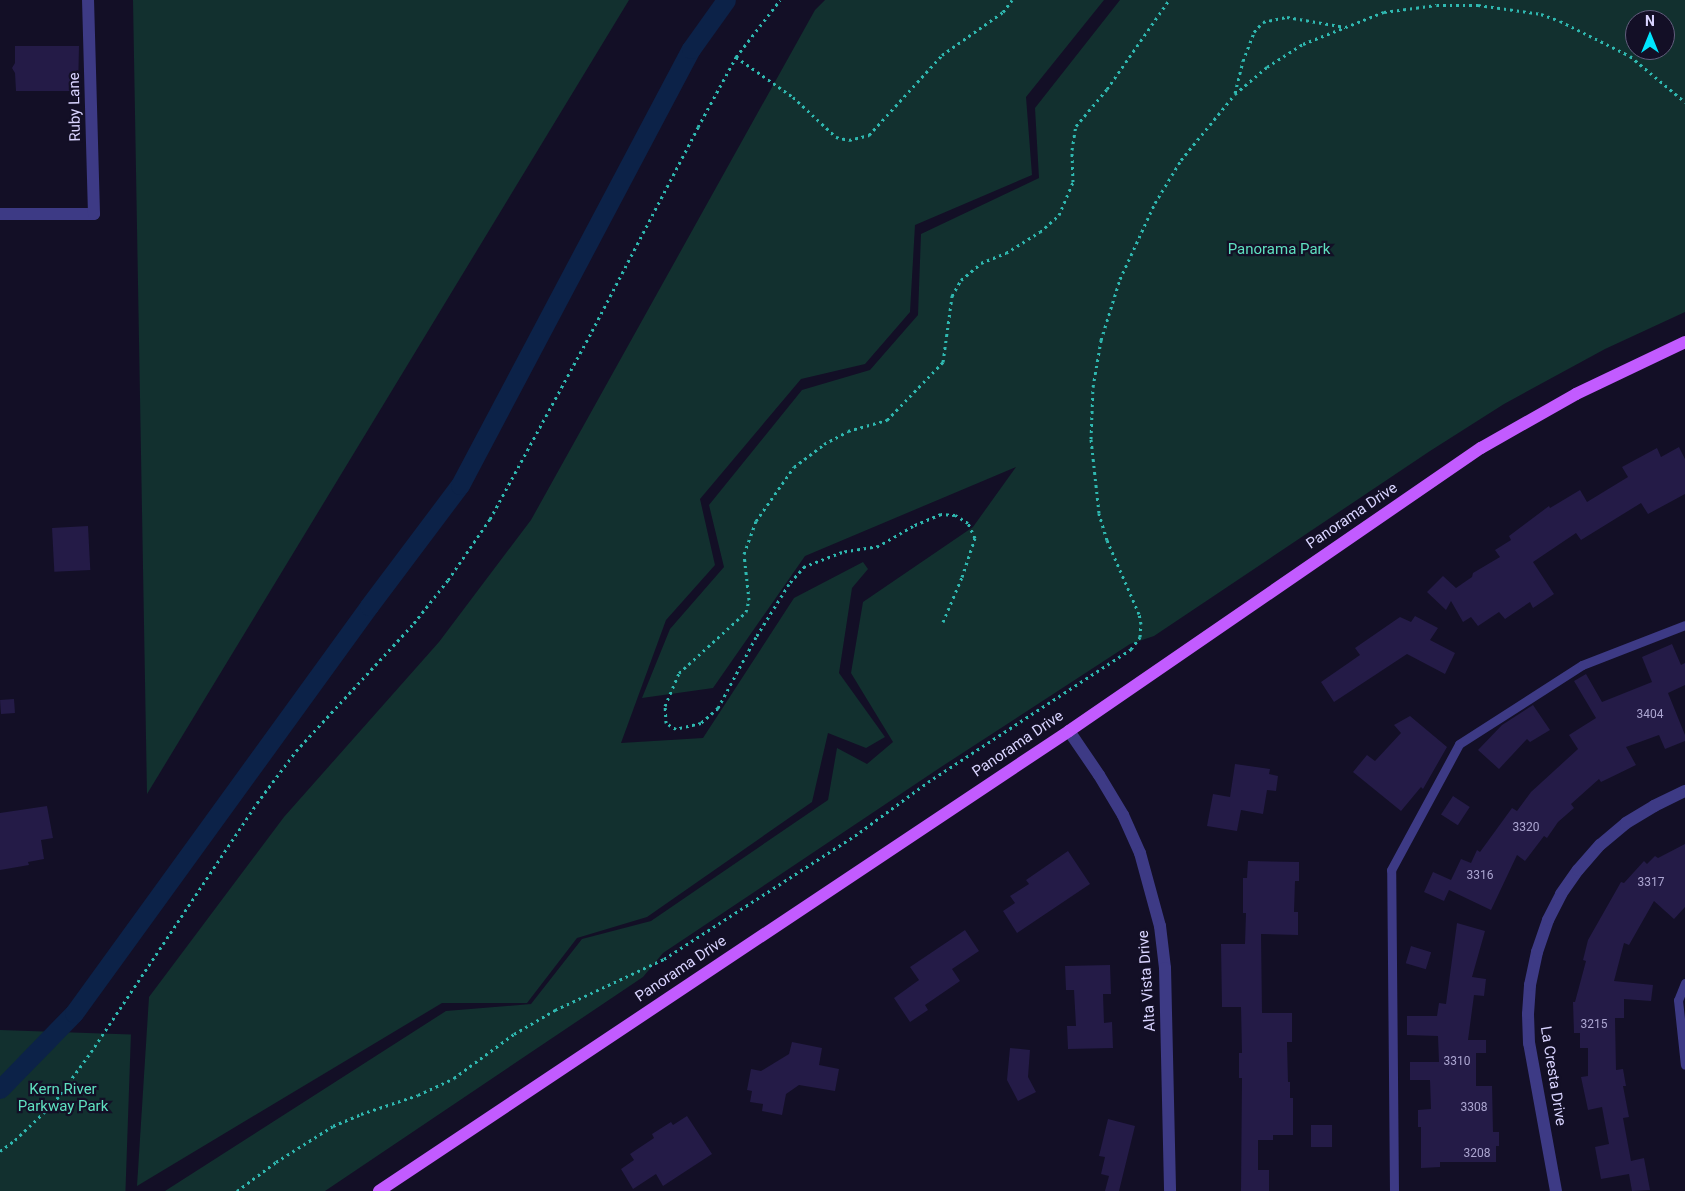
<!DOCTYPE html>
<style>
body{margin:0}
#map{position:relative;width:1685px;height:1191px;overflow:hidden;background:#130f26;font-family:Roboto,sans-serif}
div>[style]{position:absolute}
.green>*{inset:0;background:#12302f;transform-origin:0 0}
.canal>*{height:19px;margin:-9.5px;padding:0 9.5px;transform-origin:9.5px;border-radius:9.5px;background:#0c2248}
.building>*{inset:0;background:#241b47;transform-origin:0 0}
.path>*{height:3px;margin-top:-1.5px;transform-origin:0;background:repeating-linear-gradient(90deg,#2fb8b0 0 2.5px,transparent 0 6.5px)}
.service>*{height:9px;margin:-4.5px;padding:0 4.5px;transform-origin:4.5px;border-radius:4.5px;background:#3d3a85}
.minor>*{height:12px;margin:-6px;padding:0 6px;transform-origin:6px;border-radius:6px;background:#3d3a85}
.tertiary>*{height:12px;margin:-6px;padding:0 6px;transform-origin:6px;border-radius:6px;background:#3d3a85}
.primary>*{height:12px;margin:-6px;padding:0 6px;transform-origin:6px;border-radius:6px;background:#c25bff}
span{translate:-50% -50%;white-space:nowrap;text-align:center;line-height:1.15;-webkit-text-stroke:4.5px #130f26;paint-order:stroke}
.number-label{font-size:12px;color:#aca6d1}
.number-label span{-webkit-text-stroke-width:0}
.street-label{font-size:15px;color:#d9d4ff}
.park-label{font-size:15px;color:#5fe0c0}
.north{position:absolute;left:1625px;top:10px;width:50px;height:50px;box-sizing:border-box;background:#130f26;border:1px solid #625e7d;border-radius:50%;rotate:0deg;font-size:14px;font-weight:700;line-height:20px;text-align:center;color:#d9d4ff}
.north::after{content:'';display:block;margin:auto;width:18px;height:22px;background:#00e5ff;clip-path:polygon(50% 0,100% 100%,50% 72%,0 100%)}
</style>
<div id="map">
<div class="green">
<div style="clip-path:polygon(133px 0,629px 0,147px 794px)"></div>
<div style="clip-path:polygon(825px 0,1104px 0,1026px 97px,1032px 175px,915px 225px,910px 312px,865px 364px,801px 379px,700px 499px,715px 565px,666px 620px,621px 743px,703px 738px,794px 598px,863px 562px,868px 569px,852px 588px,839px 673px,885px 737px,866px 748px,828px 733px,812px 802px,647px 917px,577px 938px,527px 1003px,442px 1003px,137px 1186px,149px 997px,284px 817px,439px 642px,531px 520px,815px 10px)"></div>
<div style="clip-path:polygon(evenodd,1120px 0,1685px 0,1685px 312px,1605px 349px,1504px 404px,1430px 451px,1154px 636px,1130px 644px,941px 767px,663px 953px,643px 977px,325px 1191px,165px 1191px,446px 1011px,531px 1004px,582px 939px,651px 921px,828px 800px,837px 748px,867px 764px,893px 742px,851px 673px,863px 602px,973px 527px,1016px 467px,805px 556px,713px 688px,642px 698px,670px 629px,724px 567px,709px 505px,802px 390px,870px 370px,918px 315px,921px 234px,1039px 178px,1035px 108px,1120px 0,1635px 20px,1665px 20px,1665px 50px,1635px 50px,1635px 20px)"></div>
<div style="left:0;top:1030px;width:131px;height:161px;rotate:2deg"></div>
</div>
<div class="canal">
<div style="left:0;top:1089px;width:106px;rotate:-45.8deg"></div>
<div style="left:74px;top:1013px;width:503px;rotate:-54.06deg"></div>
<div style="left:369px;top:606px;width:151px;rotate:-53.1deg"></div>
<div style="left:460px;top:485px;width:493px;rotate:-62.1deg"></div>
<div style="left:691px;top:49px;width:60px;rotate:-54.5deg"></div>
</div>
<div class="building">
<div style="clip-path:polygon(15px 46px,79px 46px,78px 91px,16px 91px,15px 73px,12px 68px,15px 63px)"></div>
<div style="clip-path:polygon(1679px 447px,1685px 459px,1685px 494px,1648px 514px,1641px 503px,1581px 540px,1576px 533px,1533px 562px,1554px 594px,1533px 608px,1530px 602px,1505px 619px,1499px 612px,1478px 626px,1471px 617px,1463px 622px,1451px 601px,1446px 610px,1427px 592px,1443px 576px,1456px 588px,1472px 577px,1473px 573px,1500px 557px,1495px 550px,1511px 540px,1509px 536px,1549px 506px,1550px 508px,1580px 490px,1587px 502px,1628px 477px,1622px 467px,1657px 448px,1661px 457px)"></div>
<div style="left:88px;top:526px;width:44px;height:36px;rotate:87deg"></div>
<div style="clip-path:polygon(1415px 616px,1438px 628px,1430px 640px,1455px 653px,1445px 674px,1407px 654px,1334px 702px,1321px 682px,1360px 655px,1355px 648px,1400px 617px,1411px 622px)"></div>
<div style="clip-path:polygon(1672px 644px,1681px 665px,1685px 663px,1685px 685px,1668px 693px,1685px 735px,1685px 741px,1665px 749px,1659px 735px,1626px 747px,1636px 765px,1601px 782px,1599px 779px,1571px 804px,1574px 808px,1558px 822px,1547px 838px,1544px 836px,1525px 861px,1517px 855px,1491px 910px,1449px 890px,1444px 901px,1424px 892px,1433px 872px,1451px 880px,1461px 859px,1471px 863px,1477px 850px,1480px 852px,1512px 808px,1517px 811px,1531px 792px,1578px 749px,1569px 735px,1596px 718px,1574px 681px,1586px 674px,1602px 702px,1652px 682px,1642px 657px)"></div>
<div style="left:14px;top:699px;width:14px;height:14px;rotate:86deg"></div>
<div style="clip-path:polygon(1533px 705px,1550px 730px,1530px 742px,1527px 739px,1499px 769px,1478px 750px,1502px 725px)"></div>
<div style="clip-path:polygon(1410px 716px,1447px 747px,1423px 789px,1421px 787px,1401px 811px,1353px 772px,1367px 755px,1375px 761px,1401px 733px,1394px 725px)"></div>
<div style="clip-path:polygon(1235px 764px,1270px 769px,1269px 774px,1278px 776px,1276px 791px,1267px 790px,1263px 814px,1241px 810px,1237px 831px,1207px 826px,1213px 794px,1230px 797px)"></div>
<div style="left:1453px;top:796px;width:20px;height:22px;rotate:33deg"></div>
<div style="clip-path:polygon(47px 806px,53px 838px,41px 840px,44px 859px,28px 862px,29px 865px,0 870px,0 813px)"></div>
<div style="clip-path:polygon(1685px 844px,1685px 907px,1674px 919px,1654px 901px,1629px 945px,1624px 943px,1614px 981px,1653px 985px,1651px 1001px,1624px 999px,1624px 1018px,1615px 1018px,1616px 1070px,1623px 1069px,1626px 1086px,1623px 1086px,1629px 1117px,1623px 1118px,1631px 1161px,1644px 1158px,1650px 1190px,1632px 1191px,1629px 1174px,1601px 1179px,1595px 1147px,1609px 1144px,1602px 1107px,1588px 1110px,1581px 1077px,1588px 1076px,1588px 1048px,1580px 1048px,1580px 1033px,1574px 1033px,1573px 1002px,1575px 1002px,1586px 961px,1583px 960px,1588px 940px,1621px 882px,1624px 883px,1644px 861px,1647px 864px,1655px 856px,1658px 858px)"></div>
<div style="clip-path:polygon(1068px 851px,1090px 884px,1017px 933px,1003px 911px,1015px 903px,1010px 896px,1029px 884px,1026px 880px)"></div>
<div style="clip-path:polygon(1248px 861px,1299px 862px,1299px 881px,1295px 881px,1294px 912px,1298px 912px,1298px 935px,1261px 934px,1262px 1013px,1292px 1013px,1292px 1042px,1287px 1042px,1288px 1082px,1290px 1082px,1290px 1098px,1293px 1098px,1293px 1135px,1273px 1135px,1273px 1140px,1258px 1140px,1258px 1170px,1269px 1170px,1269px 1191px,1241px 1191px,1242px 1078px,1239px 1078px,1239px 1053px,1242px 1053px,1241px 1007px,1222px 1007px,1221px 944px,1245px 944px,1246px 913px,1243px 913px,1243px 878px,1247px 878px)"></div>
<div style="clip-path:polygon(1457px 923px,1485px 931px,1472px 977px,1486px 979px,1484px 996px,1474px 995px,1468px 1040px,1486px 1040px,1486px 1053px,1476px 1053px,1476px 1086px,1492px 1086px,1493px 1132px,1499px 1132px,1499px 1146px,1496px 1146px,1496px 1162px,1440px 1162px,1440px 1167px,1421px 1168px,1421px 1127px,1418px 1127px,1418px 1110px,1431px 1109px,1430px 1080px,1410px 1080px,1410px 1062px,1439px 1062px,1438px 1036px,1407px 1035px,1407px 1016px,1437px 1016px,1439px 1003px,1446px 1004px)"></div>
<div style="clip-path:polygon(965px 930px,979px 951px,952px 969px,960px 981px,925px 1005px,928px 1010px,910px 1022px,894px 998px,919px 980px,910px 967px)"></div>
<div style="left:1411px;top:946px;width:21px;height:18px;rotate:17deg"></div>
<div style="clip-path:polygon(1110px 965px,1111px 994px,1103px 994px,1104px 1023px,1112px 1022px,1113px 1048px,1068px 1049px,1067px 1026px,1076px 1026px,1074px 990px,1066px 990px,1065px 966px)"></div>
<div style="clip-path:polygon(792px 1042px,822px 1048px,819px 1065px,839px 1069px,835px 1091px,799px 1085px,786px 1094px,782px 1115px,762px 1111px,763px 1104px,750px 1102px,752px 1091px,747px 1090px,751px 1069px,761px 1071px,789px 1054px)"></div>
<div style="clip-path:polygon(1010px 1048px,1030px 1050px,1028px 1077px,1036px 1092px,1018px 1101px,1007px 1080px)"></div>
<div style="clip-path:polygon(687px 1116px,712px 1154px,663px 1186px,656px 1174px,633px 1189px,621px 1169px,634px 1160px,630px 1154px,654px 1138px,652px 1134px,671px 1122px,673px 1125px)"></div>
<div style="clip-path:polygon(1108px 1119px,1135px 1126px,1119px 1191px,1105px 1191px,1109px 1176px,1101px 1174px,1105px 1157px,1099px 1156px)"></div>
<div style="left:1311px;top:1125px;width:21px;height:22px"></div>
</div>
<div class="path">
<div style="left:736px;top:57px;width:70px;rotate:35.1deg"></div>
<div style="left:793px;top:97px;width:59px;rotate:42.9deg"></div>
<div style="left:836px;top:137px;width:13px;rotate:13deg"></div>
<div style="left:849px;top:140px;width:21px;rotate:-14deg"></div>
<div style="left:869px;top:135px;width:108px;rotate:-47.6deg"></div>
<div style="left:942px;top:55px;width:75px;rotate:-35.2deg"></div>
<div style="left:1003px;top:12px;width:15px;rotate:-53deg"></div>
<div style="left:1235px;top:93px;width:33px;rotate:-76deg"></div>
<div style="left:1243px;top:61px;width:31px;rotate:-69deg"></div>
<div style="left:1254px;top:32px;width:13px;rotate:-48deg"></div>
<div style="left:1263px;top:22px;width:25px;rotate:-12deg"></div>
<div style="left:1287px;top:17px;width:59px;rotate:9.8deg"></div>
<div style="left:943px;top:622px;width:49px;rotate:-67.1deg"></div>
<div style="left:962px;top:577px;width:41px;rotate:-71.6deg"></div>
<div style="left:975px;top:538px;width:17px;rotate:-115deg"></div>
<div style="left:968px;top:523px;width:15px;rotate:-148deg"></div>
<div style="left:955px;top:515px;width:14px;rotate:-176deg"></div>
<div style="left:941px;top:514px;width:30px;rotate:157deg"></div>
<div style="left:913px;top:526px;width:39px;rotate:150deg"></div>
<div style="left:879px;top:546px;width:37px;rotate:171deg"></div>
<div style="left:842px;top:552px;width:40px;rotate:159deg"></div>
<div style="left:805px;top:566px;width:24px;rotate:132deg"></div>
<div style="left:789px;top:584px;width:62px;rotate:121.9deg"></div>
<div style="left:756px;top:637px;width:81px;rotate:118.2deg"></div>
<div style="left:718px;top:708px;width:23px;rotate:139deg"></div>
<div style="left:701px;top:723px;width:26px;rotate:167deg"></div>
<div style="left:676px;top:729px;width:12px;rotate:-149deg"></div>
<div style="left:666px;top:723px;width:17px;rotate:-93deg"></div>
<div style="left:665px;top:706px;width:36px;rotate:-67deg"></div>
<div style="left:679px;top:673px;width:91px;rotate:-42.3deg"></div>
<div style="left:746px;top:612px;width:12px;rotate:-76deg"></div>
<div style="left:749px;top:600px;width:46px;rotate:-96.2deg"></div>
<div style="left:744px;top:554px;width:35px;rotate:-70deg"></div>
<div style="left:756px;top:521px;width:66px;rotate:-54.9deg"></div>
<div style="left:794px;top:467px;width:38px;rotate:-37deg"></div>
<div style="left:824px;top:444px;width:27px;rotate:-28deg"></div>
<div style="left:848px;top:431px;width:41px;rotate:-15.8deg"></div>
<div style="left:887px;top:420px;width:81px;rotate:-46deg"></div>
<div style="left:943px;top:362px;width:67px;rotate:-82.2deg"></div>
<div style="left:952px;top:296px;width:18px;rotate:-61deg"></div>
<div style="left:961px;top:280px;width:26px;rotate:-40deg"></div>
<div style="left:981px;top:263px;width:27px;rotate:-22deg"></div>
<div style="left:1006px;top:253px;width:40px;rotate:-32deg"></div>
<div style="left:1040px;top:232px;width:25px;rotate:-42deg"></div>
<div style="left:1059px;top:215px;width:36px;rotate:-67deg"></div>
<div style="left:1073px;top:182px;width:32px;rotate:-92deg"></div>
<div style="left:1072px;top:150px;width:24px;rotate:-81deg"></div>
<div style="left:1076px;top:126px;width:48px;rotate:-50deg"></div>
<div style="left:1107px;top:89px;width:108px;rotate:-55.1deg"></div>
<div style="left:0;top:1151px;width:19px;rotate:-36deg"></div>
<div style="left:15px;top:1140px;width:52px;rotate:-43.5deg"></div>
<div style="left:53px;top:1104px;width:64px;rotate:-53.8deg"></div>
<div style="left:91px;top:1052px;width:299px;rotate:-56.3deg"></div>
<div style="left:257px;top:803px;width:65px;rotate:-53.1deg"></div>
<div style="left:296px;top:751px;width:174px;rotate:-47.3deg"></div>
<div style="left:414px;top:623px;width:55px;rotate:-51.7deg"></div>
<div style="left:448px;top:580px;width:74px;rotate:-55.5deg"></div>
<div style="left:490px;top:519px;width:214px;rotate:-61.5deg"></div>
<div style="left:592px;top:331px;width:230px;rotate:-62.5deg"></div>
<div style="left:698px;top:127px;width:80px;rotate:-61.5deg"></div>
<div style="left:736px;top:57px;width:72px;rotate:-52.3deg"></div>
<div style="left:237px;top:1191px;width:49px;rotate:-36.6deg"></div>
<div style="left:276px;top:1162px;width:67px;rotate:-32.3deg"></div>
<div style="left:333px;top:1126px;width:30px;rotate:-23deg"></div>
<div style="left:361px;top:1114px;width:60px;rotate:-18.4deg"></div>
<div style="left:418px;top:1095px;width:40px;rotate:-25deg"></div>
<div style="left:454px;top:1078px;width:74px;rotate:-36.3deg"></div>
<div style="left:514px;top:1034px;width:48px;rotate:-30.3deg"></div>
<div style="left:555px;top:1010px;width:120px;rotate:-25.1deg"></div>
<div style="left:664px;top:959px;width:234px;rotate:-32.9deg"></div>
<div style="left:860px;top:832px;width:84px;rotate:-36.3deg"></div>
<div style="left:928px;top:782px;width:243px;rotate:-33.2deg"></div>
<div style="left:1131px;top:649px;width:15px;rotate:-53deg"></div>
<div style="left:1140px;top:637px;width:13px;rotate:-86deg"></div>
<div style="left:1141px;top:624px;width:10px;rotate:-101deg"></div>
<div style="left:1139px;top:614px;width:81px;rotate:-113.4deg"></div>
<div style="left:1107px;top:540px;width:28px;rotate:-107deg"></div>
<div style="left:1099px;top:513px;width:74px;rotate:-96.2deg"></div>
<div style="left:1091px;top:439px;width:52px;rotate:-87.8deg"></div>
<div style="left:1093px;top:387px;width:48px;rotate:-80.3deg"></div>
<div style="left:1101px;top:340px;width:64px;rotate:-72.7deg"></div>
<div style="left:1120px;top:279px;width:84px;rotate:-65.3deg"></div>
<div style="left:1155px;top:203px;width:50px;rotate:-58.8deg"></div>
<div style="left:1181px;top:160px;width:85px;rotate:-50.7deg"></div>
<div style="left:1235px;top:94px;width:42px;rotate:-40.2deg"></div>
<div style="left:1267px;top:67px;width:43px;rotate:-32.6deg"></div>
<div style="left:1303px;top:44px;width:87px;rotate:-21.6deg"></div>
<div style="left:1384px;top:12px;width:53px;rotate:-7.5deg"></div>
<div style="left:1437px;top:5px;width:41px"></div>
<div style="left:1478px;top:5px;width:64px;rotate:8.1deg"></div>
<div style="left:1541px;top:14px;width:20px;rotate:20deg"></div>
<div style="left:1560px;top:21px;width:78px;rotate:26.6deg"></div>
<div style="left:1630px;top:56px;width:72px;rotate:39.9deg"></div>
</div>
<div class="service">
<div style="left:1685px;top:983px;width:18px;rotate:112deg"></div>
<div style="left:1678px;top:1000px;width:65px;rotate:83.9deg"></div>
<div style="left:1394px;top:1191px;width:321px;rotate:-90.5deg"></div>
<div style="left:1391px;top:870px;width:143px;rotate:-61.6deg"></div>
<div style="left:1459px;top:744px;width:146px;rotate:-32.7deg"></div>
<div style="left:1582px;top:665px;width:110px;rotate:-21.2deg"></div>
</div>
<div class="minor">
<div style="left:0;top:214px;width:94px"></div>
<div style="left:94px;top:214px;width:214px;rotate:-91.6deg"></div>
<div style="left:1556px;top:1191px;width:150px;rotate:-100.3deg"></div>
<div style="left:1529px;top:1043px;width:29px;rotate:-92deg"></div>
<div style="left:1528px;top:1014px;width:29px;rotate:-86deg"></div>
<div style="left:1530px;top:985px;width:34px;rotate:-78deg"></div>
<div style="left:1537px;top:952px;width:34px;rotate:-71deg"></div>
<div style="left:1548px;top:920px;width:29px;rotate:-63deg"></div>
<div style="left:1561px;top:894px;width:29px;rotate:-55deg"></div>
<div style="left:1578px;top:870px;width:33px;rotate:-49deg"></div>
<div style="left:1600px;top:845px;width:34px;rotate:-40deg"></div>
<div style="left:1626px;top:823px;width:33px;rotate:-31deg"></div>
<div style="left:1654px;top:806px;width:34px;rotate:-26deg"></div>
</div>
<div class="tertiary">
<div style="left:1069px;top:731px;width:53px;rotate:55.7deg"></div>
<div style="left:1099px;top:775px;width:47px;rotate:59deg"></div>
<div style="left:1123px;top:815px;width:42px;rotate:65.9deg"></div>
<div style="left:1140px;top:853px;width:76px;rotate:74.7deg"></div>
<div style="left:1160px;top:926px;width:42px;rotate:83.2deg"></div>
<div style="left:1165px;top:968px;width:223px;rotate:88.7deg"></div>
</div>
<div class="primary">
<div style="left:379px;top:1191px;width:829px;rotate:-33.69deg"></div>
<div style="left:1069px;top:731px;width:500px;rotate:-34.5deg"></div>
<div style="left:1481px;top:448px;width:109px;rotate:-29.6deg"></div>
<div style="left:1576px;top:394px;width:121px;rotate:-25.5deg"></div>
</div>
<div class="number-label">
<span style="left:1650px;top:715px">3404</span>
<span style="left:1526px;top:828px">3320</span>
<span style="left:1480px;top:876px">3316</span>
<span style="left:1651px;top:883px">3317</span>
<span style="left:1594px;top:1025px">3215</span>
<span style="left:1457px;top:1062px">3310</span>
<span style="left:1474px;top:1108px">3308</span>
<span style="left:1477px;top:1154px">3208</span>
</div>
<div class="street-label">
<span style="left:75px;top:107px;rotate:-91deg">Ruby Lane</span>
<span style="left:1352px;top:516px;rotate:-34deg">Panorama Drive</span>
<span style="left:1018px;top:744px;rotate:-34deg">Panorama Drive</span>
<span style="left:681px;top:969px;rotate:-34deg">Panorama Drive</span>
<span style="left:1147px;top:981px;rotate:-94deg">Alta Vista Drive</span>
<span style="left:1553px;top:1076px;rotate:81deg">La Cresta Drive</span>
</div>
<div class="park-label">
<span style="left:1279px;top:250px">Panorama Park</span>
<span style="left:63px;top:1098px">Kern River<br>Parkway Park</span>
</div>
<div class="north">N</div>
</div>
